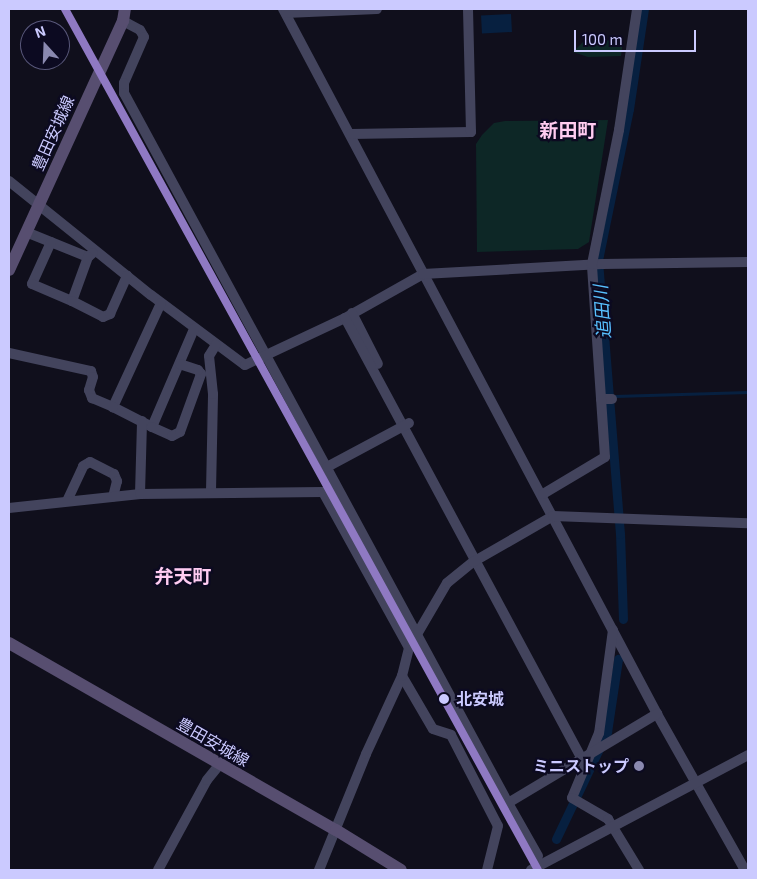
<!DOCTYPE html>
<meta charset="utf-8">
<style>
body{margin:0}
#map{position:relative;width:757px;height:879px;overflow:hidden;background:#100f1c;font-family:"Exo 2","Noto Sans JP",sans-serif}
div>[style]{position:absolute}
.green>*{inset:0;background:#0d2726}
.water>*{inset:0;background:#072040;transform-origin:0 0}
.stream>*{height:2.5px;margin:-1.25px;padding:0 1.25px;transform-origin:1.25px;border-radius:1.25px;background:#072040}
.canal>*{height:9px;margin:-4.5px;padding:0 4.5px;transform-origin:4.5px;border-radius:4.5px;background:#072040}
.minor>*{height:10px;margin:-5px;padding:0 5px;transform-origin:5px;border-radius:5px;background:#43445d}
.major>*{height:12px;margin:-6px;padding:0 6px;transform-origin:6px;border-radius:6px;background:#574e70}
.rail-1>*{height:8px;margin:-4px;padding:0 4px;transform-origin:4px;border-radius:4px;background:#8f79c3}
.dots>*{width:14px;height:14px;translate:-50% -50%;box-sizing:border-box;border:2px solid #0c0a21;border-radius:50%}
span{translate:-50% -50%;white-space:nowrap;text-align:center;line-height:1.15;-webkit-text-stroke:4.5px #0c0a21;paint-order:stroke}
.street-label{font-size:16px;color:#cbcaff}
.stop-label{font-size:16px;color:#cbcaff;font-weight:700}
.left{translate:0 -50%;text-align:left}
.poi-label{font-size:16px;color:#cbcaff;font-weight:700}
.right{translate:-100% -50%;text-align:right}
.water-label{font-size:18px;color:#58c0ff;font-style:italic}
.quarter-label{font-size:19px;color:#ffccf1;font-weight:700}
.frame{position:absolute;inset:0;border:10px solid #cbcaff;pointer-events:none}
.north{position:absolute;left:20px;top:20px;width:50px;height:50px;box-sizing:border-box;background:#0c0a21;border:1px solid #58577a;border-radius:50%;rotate:340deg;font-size:14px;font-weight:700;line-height:20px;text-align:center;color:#cbcaff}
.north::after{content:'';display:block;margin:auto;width:18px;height:22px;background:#8a89b0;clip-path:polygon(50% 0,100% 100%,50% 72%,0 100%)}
.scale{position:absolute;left:574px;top:30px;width:122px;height:22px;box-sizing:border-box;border:2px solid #cbcaff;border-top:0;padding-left:6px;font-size:15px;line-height:18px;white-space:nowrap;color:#cbcaff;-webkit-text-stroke:4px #0c0a21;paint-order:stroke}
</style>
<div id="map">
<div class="green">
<div style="clip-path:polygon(623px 40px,621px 56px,588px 57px,573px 52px,584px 41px)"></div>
<div style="clip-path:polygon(608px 120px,589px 242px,578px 249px,477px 252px,476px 144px,482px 135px,494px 123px,505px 121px)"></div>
</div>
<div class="water">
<div style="left:511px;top:14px;width:18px;height:30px;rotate:87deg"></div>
</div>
<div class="stream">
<div style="left:615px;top:396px;width:133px;rotate:-1.7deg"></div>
</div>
<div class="canal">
<div style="left:623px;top:619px;width:85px;rotate:-92deg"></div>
<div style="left:620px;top:534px;width:275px;rotate:-94.6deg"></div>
<div style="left:598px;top:260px;width:154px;rotate:-78.4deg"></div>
<div style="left:629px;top:109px;width:101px;rotate:-81.5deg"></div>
<div style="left:556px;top:839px;width:119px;rotate:-64.5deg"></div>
<div style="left:607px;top:732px;width:74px;rotate:-81.4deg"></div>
</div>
<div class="minor">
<div style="left:283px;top:9px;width:798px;rotate:62.05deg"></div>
<div style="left:657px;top:714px;width:179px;rotate:60.6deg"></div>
<div style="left:286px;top:13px;width:91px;rotate:-2.5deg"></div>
<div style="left:123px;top:21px;width:19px;rotate:28deg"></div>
<div style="left:140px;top:30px;width:8px;rotate:60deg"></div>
<div style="left:144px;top:37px;width:50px;rotate:113.5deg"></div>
<div style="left:124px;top:83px;width:10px;rotate:90deg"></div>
<div style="left:124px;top:93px;width:807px;rotate:61.59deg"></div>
<div style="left:351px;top:134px;width:120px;rotate:-1deg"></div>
<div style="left:471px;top:132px;width:123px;rotate:-91.4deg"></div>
<div style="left:9px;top:181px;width:182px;rotate:38.8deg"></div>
<div style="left:151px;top:295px;width:117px;rotate:36.7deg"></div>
<div style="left:245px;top:365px;width:110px;rotate:-25.2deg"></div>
<div style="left:345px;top:318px;width:90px;rotate:-29.4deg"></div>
<div style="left:423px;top:274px;width:179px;rotate:-3.2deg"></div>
<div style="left:602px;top:264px;width:146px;rotate:-0.8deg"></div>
<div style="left:26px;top:232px;width:67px;rotate:22deg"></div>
<div style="left:88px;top:257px;width:6px;rotate:-39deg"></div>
<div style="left:51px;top:242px;width:46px;rotate:114.3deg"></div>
<div style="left:32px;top:284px;width:43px;rotate:23deg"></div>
<div style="left:72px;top:301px;width:47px;rotate:-70deg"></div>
<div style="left:72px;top:301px;width:35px;rotate:27deg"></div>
<div style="left:103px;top:317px;width:8px;rotate:-23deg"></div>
<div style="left:110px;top:314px;width:42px;rotate:-65.9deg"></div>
<div style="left:161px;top:303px;width:115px;rotate:114.8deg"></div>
<div style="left:113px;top:407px;width:44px;rotate:27.1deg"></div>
<div style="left:152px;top:427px;width:107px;rotate:-66.8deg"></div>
<div style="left:352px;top:313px;width:57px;rotate:63deg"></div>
<div style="left:345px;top:318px;width:501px;rotate:61.75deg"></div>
<div style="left:9px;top:353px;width:84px;rotate:12.4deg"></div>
<div style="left:91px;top:371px;width:6px;rotate:72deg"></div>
<div style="left:93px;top:377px;width:14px;rotate:107deg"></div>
<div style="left:89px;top:390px;width:9px;rotate:69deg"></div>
<div style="left:92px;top:398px;width:23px;rotate:23deg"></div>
<div style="left:601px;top:399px;width:11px"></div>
<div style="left:152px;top:427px;width:22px;rotate:24deg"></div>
<div style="left:172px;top:436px;width:9px;rotate:-27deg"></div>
<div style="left:180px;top:432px;width:62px;rotate:-70.1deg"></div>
<div style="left:201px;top:374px;width:5px;rotate:-127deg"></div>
<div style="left:198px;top:370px;width:19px;rotate:-162deg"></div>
<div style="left:327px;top:467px;width:93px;rotate:-28.2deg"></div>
<div style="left:211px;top:491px;width:97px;rotate:-88.8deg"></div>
<div style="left:213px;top:394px;width:38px;rotate:-96deg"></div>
<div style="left:209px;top:356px;width:13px;rotate:-58deg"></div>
<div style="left:140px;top:494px;width:73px;rotate:-88.4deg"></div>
<div style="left:543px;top:494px;width:72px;rotate:-30.8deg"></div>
<div style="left:605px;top:457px;width:193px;rotate:-93.9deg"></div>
<div style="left:592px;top:264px;width:137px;rotate:-78.6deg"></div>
<div style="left:619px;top:130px;width:122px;rotate:-81.5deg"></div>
<div style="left:67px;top:501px;width:38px;rotate:-65deg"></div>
<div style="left:83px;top:466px;width:8px;rotate:-30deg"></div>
<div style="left:90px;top:462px;width:27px;rotate:27deg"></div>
<div style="left:114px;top:474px;width:8px;rotate:67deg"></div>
<div style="left:117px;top:481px;width:16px;rotate:104deg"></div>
<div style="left:9px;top:508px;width:132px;rotate:-6.1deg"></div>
<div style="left:140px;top:494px;width:183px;rotate:-0.6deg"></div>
<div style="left:323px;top:492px;width:178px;rotate:61.1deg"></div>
<div style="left:613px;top:630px;width:104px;rotate:97.7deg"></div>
<div style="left:599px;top:733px;width:70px;rotate:112.6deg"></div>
<div style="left:572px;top:798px;width:42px;rotate:30.3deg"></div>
<div style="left:608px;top:819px;width:60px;rotate:58.7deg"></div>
<div style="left:402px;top:676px;width:61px;rotate:59.7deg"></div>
<div style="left:433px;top:729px;width:19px;rotate:18deg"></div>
<div style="left:451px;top:735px;width:102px;rotate:62.7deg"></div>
<div style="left:498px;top:826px;width:45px;rotate:104deg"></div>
<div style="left:538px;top:856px;width:61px;rotate:-119.5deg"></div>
<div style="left:508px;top:803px;width:174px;rotate:-30.9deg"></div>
<div style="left:158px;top:870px;width:102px;rotate:-61.4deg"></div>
<div style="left:207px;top:780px;width:19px;rotate:-51deg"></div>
<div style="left:319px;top:870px;width:125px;rotate:-67.9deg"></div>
<div style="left:366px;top:754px;width:86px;rotate:-65.2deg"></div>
<div style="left:402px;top:676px;width:29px;rotate:-76deg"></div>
<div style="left:409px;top:648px;width:75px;rotate:-59.7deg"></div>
<div style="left:447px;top:583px;width:33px;rotate:-39deg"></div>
<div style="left:473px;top:562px;width:92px;rotate:-29.9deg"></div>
<div style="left:553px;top:516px;width:195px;rotate:2.1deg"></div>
<div style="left:531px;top:870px;width:246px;rotate:-27.9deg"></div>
</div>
<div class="major">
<div style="left:9px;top:270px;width:274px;rotate:-65.4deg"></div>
<div style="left:123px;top:21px;width:12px;rotate:-81deg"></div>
<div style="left:9px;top:643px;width:377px;rotate:29.8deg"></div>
<div style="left:336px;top:830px;width:76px;rotate:31.6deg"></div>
</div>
<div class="rail-1">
<div style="left:65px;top:9px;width:982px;rotate:61.22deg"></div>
</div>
<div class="dots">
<div style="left:444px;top:699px;background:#cbcaff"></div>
<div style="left:639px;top:766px;background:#8a89b0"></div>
</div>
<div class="street-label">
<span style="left:53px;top:133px;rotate:-66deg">豊田安城線</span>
<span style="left:213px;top:742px;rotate:30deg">豊田安城線</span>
</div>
<div class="stop-label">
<span class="left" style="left:456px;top:699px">北安城</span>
</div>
<div class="poi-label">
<span class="right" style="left:629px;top:766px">ミニストップ</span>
</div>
<div class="water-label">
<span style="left:602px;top:312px;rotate:-94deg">追田川</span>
</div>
<div class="quarter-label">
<span style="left:568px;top:130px">新田町</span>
<span style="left:183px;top:576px">弁天町</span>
</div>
<div class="frame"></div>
<div class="north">N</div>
<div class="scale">100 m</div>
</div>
